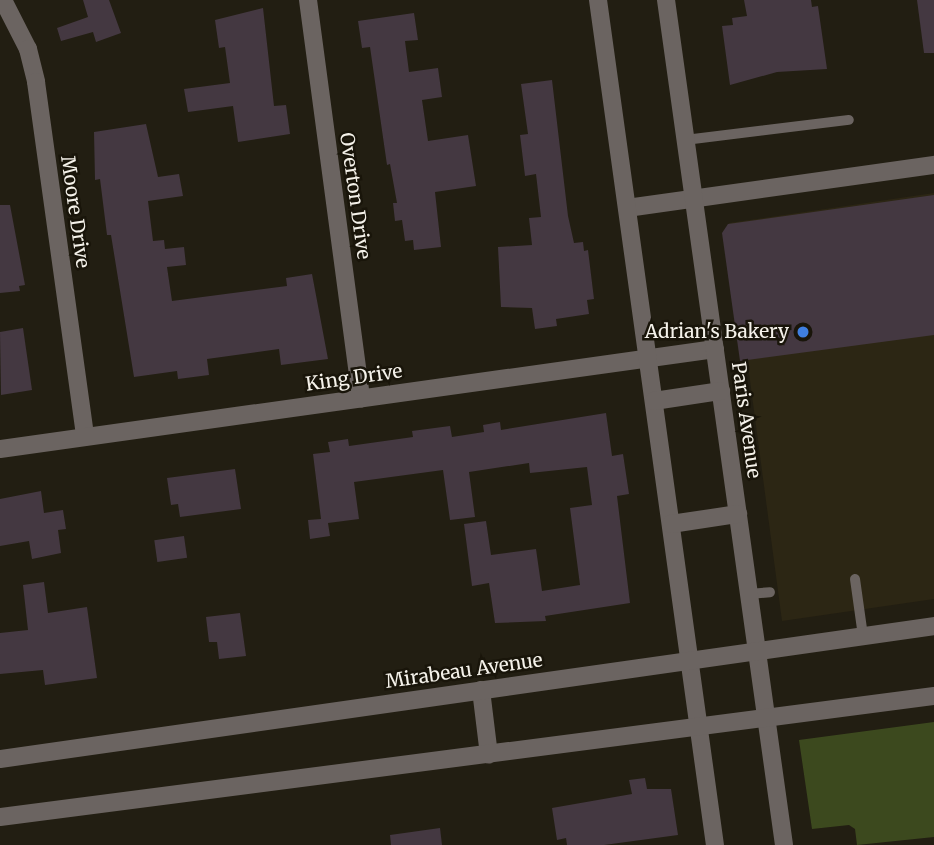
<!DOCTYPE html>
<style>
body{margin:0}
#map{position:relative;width:934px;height:845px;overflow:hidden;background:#221e12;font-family:Merriweather,serif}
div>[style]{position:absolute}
.built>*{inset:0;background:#2c2614}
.green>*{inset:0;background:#3c491e}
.building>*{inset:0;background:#443841;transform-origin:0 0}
.service>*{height:10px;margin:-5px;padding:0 5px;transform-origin:5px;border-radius:5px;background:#6b6461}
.minor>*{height:18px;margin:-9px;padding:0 9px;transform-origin:9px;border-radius:9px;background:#6b6461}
.tertiary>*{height:18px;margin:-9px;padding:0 9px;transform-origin:9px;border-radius:9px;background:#6b6461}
.dots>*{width:19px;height:19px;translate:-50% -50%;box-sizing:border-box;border:4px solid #19150a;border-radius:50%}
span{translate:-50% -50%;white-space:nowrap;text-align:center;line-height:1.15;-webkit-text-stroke:5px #19150a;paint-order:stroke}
.street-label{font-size:19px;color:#f5f2ea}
.poi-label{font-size:19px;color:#f5f2ea}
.right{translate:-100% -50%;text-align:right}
</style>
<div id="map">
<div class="built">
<div style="clip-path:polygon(934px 193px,934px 599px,782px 621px,729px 223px)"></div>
</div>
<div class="green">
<div style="clip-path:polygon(934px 722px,934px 837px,857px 845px,855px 829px,849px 825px,812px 829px,799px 740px)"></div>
</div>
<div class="building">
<div style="clip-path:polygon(83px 0,109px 0,121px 33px,96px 42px,93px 32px,61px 41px,57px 28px,88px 17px)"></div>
<div style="clip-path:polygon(744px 0,811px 0,812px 7px,818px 6px,827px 69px,777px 72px,730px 85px,722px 26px,733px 25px,732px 18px,747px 16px)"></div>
<div style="clip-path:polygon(917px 0,934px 0,934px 53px,924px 53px)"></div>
<div style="clip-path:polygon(263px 8px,274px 106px,286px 105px,290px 134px,238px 142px,233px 106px,188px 112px,184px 89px,230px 83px,225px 47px,219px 48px,215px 20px)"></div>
<div style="clip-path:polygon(414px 13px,418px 40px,405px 41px,409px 72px,438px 68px,442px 97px,422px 100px,428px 141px,468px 135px,476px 186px,435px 192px,441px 247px,414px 250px,413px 240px,405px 241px,402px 220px,395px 221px,393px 203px,397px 203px,390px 164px,387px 165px,370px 47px,362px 48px,358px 21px)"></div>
<div style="clip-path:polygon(552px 80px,568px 216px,574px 243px,583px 242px,584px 251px,588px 250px,594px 299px,587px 300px,589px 314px,556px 319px,557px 326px,535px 329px,532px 308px,501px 307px,498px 247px,532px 245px,529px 218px,541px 217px,536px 174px,525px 176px,520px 135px,528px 134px,521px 84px)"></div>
<div style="clip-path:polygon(146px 124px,158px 177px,179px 174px,183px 196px,148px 201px,153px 241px,164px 240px,165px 249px,184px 247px,186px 265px,167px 267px,172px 301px,287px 286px,286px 278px,312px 274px,328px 359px,281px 365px,279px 349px,207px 359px,209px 375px,178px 379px,177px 371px,134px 377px,111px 235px,107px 235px,100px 179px,95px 180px,94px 132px)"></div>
<div style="clip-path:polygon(934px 195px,934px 335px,740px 361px,722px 233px,728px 224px)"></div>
<div style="clip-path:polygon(0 205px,10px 205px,25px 285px,19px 286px,20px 291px,0 293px)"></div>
<div style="clip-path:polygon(23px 328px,32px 390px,1px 395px,0 332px)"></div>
<div style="clip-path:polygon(606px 413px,612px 456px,623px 454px,629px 494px,617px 496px,630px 603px,545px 616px,546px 621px,495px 623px,489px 583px,472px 586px,464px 524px,486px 521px,491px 555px,536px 549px,542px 591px,580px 585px,570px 508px,592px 505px,587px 467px,530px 473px,529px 463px,469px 472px,475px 517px,450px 520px,443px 470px,354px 482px,359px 519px,328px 523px,330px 536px,310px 539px,308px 520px,321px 519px,313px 454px,330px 452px,328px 442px,348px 439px,349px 446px,413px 437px,412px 431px,450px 426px,452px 437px,484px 432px,483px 425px,500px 422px,501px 430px)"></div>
<div style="clip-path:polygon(235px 469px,241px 509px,180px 517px,178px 504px,171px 505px,167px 478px)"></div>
<div style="clip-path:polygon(41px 491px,44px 513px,63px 510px,66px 529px,58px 530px,61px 553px,32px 559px,29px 541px,0 546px,0 499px)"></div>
<div style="left:184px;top:536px;width:22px;height:30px;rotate:82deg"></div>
<div style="clip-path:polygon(44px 582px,48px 613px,87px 607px,97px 678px,45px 685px,43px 670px,0 674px,0 633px,28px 630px,23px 585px)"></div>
<div style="clip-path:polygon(240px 613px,246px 656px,219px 659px,217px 642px,209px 642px,206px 617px)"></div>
<div style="clip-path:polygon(645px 778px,647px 789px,671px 789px,678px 835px,604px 845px,567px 845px,566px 838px,557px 840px,552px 808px,632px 794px,629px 780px)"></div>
<div style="clip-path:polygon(440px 828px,442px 845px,391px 845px,390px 835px)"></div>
</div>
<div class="service">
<div style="left:685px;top:140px;width:165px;rotate:-7deg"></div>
<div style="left:855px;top:579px;width:58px;rotate:82deg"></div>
<div style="left:749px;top:594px;width:21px;rotate:-5deg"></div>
</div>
<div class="minor">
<div style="left:3px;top:0;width:55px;rotate:63deg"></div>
<div style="left:28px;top:49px;width:34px;rotate:76deg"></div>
<div style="left:36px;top:82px;width:358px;rotate:82.1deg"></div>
<div style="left:308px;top:0;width:402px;rotate:82.4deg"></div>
<div style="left:627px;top:208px;width:310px;rotate:-8deg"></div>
<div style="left:0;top:449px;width:722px;rotate:-7.96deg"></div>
</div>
<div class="tertiary">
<div style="left:598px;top:0;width:853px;rotate:82.12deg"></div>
<div style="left:666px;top:0;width:853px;rotate:82.05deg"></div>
<div style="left:654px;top:401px;width:68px;rotate:-8.5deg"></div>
<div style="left:671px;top:524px;width:68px;rotate:-8.5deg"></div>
<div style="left:481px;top:690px;width:65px;rotate:83deg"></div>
<div style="left:0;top:759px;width:943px;rotate:-8.1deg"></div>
<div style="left:0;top:817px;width:942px;rotate:-7.38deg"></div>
</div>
<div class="dots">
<div style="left:803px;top:332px;background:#3f7fe0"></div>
</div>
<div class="street-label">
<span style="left:355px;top:196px;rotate:82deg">Overton Drive</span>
<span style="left:75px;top:212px;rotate:82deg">Moore Drive</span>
<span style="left:354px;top:378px;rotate:-8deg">King Drive</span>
<span style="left:746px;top:420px;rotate:82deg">Paris Avenue</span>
<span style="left:464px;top:671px;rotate:-8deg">Mirabeau Avenue</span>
</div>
<div class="poi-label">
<span class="right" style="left:789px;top:332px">Adrian's Bakery</span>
</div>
</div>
